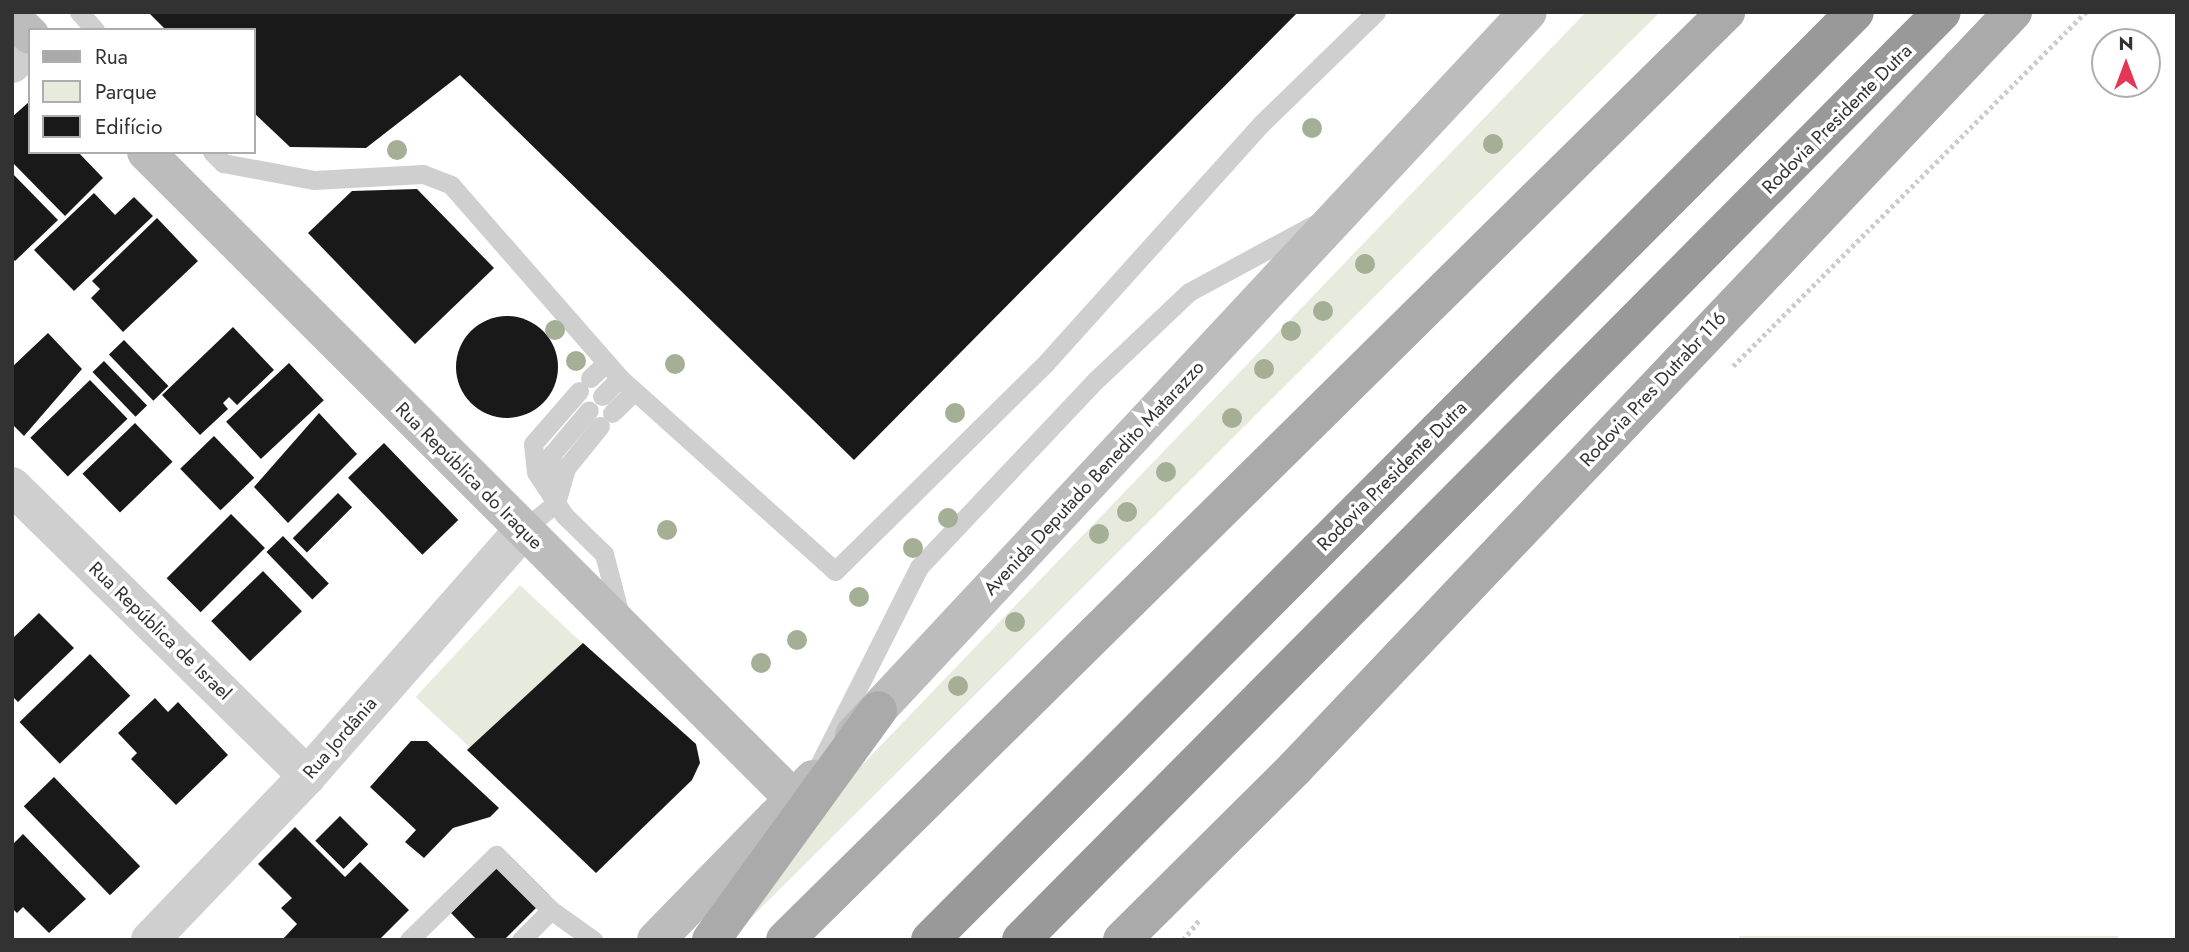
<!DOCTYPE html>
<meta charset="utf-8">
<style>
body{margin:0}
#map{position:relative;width:2189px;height:952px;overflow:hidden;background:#fff;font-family:Jost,sans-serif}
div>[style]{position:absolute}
.green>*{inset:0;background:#e6ebdd;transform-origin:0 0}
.building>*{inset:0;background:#191919;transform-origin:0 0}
.round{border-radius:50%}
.path>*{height:4.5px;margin-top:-2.25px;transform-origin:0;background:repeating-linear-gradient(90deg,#ccc 0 3.5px,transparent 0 7px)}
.lane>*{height:19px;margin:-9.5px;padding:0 9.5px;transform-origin:9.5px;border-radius:9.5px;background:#cfcfcf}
.street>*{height:38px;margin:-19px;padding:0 19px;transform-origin:19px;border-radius:19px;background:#cfcfcf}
.secondary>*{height:38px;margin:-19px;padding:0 19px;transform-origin:19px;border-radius:19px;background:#bcbcbc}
.primary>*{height:38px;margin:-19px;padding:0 19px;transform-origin:19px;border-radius:19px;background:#aaa}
.highway>*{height:38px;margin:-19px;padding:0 19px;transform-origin:19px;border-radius:19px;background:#999}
.trees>*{width:20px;height:20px;margin:-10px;border-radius:50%;background:#a4af95}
span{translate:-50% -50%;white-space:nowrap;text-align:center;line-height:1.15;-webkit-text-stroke:7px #fff;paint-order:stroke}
.street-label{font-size:19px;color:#323232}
.frame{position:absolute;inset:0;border:14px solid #323232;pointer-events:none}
.legend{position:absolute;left:28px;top:28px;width:228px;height:126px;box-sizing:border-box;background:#fff;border:2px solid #adadad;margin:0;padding:9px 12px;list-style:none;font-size:21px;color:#323232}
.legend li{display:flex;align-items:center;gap:14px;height:35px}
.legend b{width:35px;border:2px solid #adadad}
.north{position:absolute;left:2091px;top:28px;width:70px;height:70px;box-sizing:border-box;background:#fff;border:2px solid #adadad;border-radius:50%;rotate:0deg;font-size:19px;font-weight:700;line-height:28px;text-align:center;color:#323232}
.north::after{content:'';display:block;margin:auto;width:24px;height:32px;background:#e63656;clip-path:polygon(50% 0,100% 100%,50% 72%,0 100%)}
</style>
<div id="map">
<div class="green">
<div style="clip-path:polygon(1586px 12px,1660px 12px,729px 940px,737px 895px)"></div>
<div style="left:520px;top:585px;width:86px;height:153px;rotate:43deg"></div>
<div style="left:1739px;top:936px;width:379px;height:4px"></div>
</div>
<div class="building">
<div style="clip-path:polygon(148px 12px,1298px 12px,854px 460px,460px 75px,366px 148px,290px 147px,254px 113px,254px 30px,166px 30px)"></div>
<div style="clip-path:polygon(30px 101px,30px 152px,78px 152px,103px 178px,65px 216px,12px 162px,12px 117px)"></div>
<div style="clip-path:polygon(12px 173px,58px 220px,15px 261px,12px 258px)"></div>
<div style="clip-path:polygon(417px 189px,494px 268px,415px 344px,308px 233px,352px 191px)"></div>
<div style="clip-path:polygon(94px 193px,115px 215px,134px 197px,153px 216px,74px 291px,34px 250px)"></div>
<div style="clip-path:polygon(157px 218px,198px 261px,123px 332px,91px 298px,100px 289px,92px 281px)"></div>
<div class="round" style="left:456px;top:316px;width:102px;height:102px"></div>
<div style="clip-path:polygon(233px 327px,274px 370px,237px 405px,229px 397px,223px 403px,228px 409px,200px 435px,162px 395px)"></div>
<div style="clip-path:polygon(48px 333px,82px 369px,24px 436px,12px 424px,12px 367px)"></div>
<div style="left:124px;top:340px;width:64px;height:21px;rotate:46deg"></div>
<div style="left:104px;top:361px;width:62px;height:16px;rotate:46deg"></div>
<div style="left:289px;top:363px;width:51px;height:86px;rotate:47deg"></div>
<div style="left:90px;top:380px;width:54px;height:83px;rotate:46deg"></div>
<div style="clip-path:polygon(319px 413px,357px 454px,288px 523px,254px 487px)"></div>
<div style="left:135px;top:423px;width:54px;height:73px;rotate:46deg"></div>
<div style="left:214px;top:436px;width:58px;height:47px;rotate:46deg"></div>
<div style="left:384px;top:443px;width:107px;height:50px;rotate:46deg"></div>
<div style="left:338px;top:493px;width:20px;height:64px;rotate:45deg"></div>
<div style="left:231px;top:514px;width:48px;height:91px;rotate:45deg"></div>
<div style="left:283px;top:536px;width:66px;height:23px;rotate:46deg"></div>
<div style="left:263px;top:571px;width:56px;height:72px;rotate:46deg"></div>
<div style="clip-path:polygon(39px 613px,74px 648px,18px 702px,12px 696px,12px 639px)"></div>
<div style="clip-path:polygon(583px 643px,696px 744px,700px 763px,692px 780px,596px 873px,467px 750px)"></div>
<div style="left:90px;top:654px;width:58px;height:98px;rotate:46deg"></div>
<div style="clip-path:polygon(155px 698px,168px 712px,178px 702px,228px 755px,176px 805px,131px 759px,137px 753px,118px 733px)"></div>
<div style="clip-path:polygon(411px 741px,427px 741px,499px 808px,490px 817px,453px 828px,424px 858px,405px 842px,416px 830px,370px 787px)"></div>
<div style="left:54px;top:777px;width:124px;height:42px;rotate:46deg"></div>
<div style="left:340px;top:816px;width:40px;height:35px;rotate:45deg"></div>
<div style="clip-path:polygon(295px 827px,345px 877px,360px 862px,409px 910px,381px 938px,282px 940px,297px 924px,281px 908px,292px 898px,258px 864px)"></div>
<div style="clip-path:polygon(23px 834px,86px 899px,49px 933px,23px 907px,17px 913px,12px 908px,12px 845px)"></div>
<div style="clip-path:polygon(509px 855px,549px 895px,504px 940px,477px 940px,451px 913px)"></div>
</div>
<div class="path">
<div style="left:1733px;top:366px;width:500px;rotate:-45.1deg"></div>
<div style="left:1183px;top:940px;width:27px;rotate:-51deg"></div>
</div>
<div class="lane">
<div style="left:79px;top:12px;width:24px;rotate:48deg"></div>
<div style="left:212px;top:152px;width:16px;rotate:45deg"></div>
<div style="left:223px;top:163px;width:93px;rotate:10.6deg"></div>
<div style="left:314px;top:180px;width:109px;rotate:-3.2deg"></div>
<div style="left:423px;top:174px;width:30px;rotate:21deg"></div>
<div style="left:451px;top:185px;width:257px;rotate:48.8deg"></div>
<div style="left:620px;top:378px;width:289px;rotate:41.9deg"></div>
<div style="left:835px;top:571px;width:293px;rotate:-44.6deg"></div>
<div style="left:1044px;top:365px;width:326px;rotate:-48deg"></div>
<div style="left:1262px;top:123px;width:159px;rotate:-44.2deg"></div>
<div style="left:590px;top:378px;width:22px;rotate:-43deg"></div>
<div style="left:579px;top:391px;width:70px;rotate:131deg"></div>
<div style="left:533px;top:444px;width:28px;rotate:84deg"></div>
<div style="left:536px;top:472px;width:51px;rotate:56.9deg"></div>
<div style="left:564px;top:515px;width:56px;rotate:44.3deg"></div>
<div style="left:604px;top:554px;width:63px;rotate:75.3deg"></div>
<div style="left:602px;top:396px;width:25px;rotate:-45deg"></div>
<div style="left:612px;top:413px;width:30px;rotate:-44deg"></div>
<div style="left:553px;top:492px;width:38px;rotate:-92deg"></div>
<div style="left:552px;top:454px;width:57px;rotate:-49.9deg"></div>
<div style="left:523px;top:530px;width:43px;rotate:-39.3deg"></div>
<div style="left:556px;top:503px;width:36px;rotate:-74deg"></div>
<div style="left:566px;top:468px;width:54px;rotate:-51deg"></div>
<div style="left:819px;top:765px;width:222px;rotate:-63.2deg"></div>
<div style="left:919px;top:567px;width:260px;rotate:-46.6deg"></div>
<div style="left:1098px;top:378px;width:125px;rotate:-43.4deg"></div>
<div style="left:1189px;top:292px;width:143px;rotate:-28.4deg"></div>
<div style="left:409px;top:940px;width:122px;rotate:-44.3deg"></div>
<div style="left:496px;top:855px;width:78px;rotate:45deg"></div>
<div style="left:551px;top:910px;width:52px;rotate:35.5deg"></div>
<div style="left:521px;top:940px;width:42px;rotate:-45deg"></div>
</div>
<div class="street">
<div style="left:12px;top:64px;width:25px;rotate:-43deg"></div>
<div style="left:12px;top:486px;width:414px;rotate:44.5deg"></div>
<div style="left:150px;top:940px;width:227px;rotate:-46.2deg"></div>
<div style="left:307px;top:776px;width:327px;rotate:-48.7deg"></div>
</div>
<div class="secondary">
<div style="left:12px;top:18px;width:25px;rotate:43deg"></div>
<div style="left:146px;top:152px;width:916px;rotate:44.96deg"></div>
<div style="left:854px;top:735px;width:988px;rotate:-47.01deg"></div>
<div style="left:656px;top:940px;width:225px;rotate:-45.7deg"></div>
</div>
<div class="primary">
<div style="left:711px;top:940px;width:284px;rotate:-54deg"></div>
<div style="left:785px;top:940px;width:1322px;rotate:-44.6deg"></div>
<div style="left:1122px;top:940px;width:244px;rotate:-44.8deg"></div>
<div style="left:1295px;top:768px;width:1043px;rotate:-46.48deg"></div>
</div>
<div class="highway">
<div style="left:930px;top:940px;width:1310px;rotate:-45.09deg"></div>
<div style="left:1021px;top:940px;width:1307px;rotate:-45.22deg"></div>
</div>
<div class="trees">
<div style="left:1312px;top:128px"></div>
<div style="left:1493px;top:144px"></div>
<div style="left:397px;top:150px"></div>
<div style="left:1365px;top:264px"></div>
<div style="left:1323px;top:311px"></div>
<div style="left:555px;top:330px"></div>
<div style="left:1291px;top:331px"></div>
<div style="left:576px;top:361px"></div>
<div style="left:675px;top:364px"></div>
<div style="left:1264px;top:369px"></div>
<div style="left:955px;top:413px"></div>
<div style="left:1232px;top:418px"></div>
<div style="left:1166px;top:472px"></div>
<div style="left:1127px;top:512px"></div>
<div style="left:948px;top:518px"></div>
<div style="left:667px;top:530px"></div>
<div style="left:1099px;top:534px"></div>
<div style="left:913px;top:548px"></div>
<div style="left:859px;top:597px"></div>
<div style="left:1015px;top:622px"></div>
<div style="left:797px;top:640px"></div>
<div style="left:761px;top:663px"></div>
<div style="left:958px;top:686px"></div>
</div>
<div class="street-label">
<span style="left:1837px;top:119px;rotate:-45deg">Rodovia Presidente Dutra</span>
<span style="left:1653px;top:389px;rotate:-47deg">Rodovia Pres Dutrabr 116</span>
<span style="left:469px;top:476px;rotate:45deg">Rua República do Iraque</span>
<span style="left:1392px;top:476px;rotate:-45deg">Rodovia Presidente Dutra</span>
<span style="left:1094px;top:478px;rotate:-47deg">Avenida Deputado Benedito Matarazzo</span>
<span style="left:160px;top:631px;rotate:44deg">Rua República de Israel</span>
<span style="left:340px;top:738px;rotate:-49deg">Rua Jordânia</span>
</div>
<div class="frame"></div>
<ul class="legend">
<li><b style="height:9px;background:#aaa"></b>Rua</li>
<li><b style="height:19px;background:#e6ebdd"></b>Parque</li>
<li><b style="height:19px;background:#191919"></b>Edifício</li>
</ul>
<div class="north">N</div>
</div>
